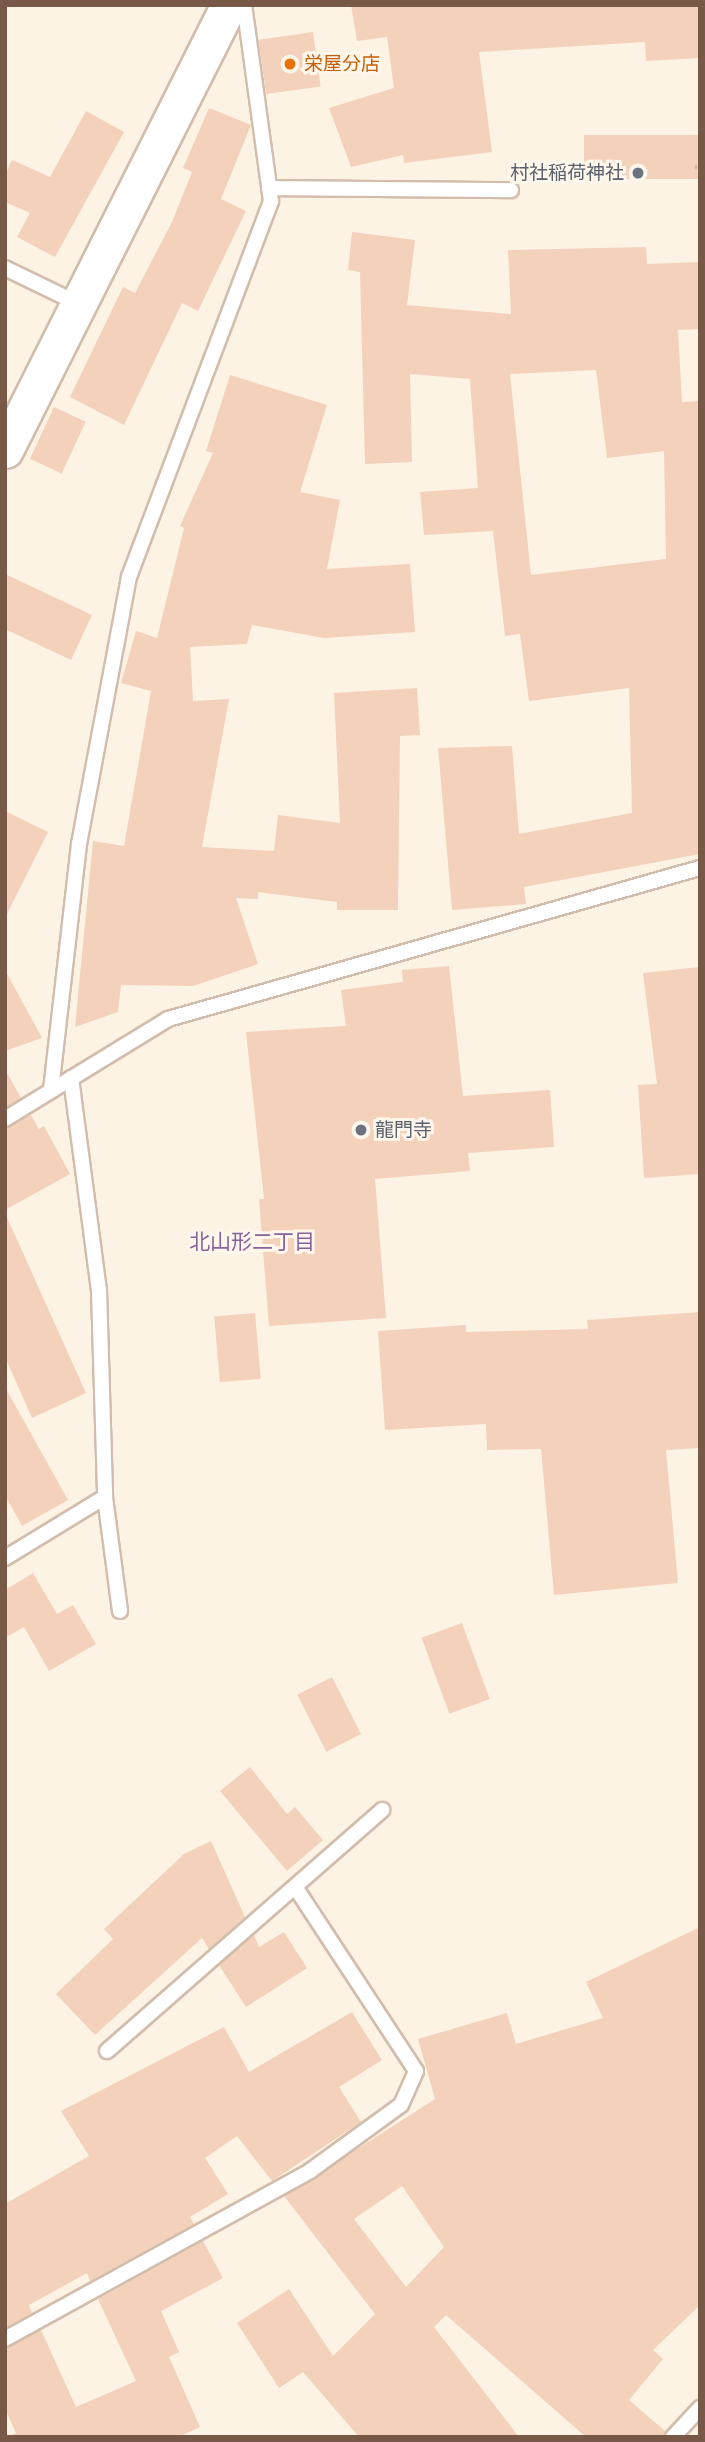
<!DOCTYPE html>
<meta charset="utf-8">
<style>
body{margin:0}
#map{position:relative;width:705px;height:2442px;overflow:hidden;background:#fdf3e4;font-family:Rubik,"Noto Sans JP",sans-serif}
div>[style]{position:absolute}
.building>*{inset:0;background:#f4d1bb;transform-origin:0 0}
.path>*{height:4.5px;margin-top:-2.25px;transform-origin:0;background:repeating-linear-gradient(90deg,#d9b49e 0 2px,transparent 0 7px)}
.roads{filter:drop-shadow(2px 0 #d2bdac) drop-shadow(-2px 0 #d2bdac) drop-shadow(0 2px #d2bdac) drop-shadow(0 -2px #d2bdac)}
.service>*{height:14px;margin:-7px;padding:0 7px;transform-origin:7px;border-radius:7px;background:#fff}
.tertiary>*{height:35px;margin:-17.5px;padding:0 17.5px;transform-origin:17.5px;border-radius:17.5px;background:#fff}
.dots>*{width:19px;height:19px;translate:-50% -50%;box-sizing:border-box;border:4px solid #fff7ec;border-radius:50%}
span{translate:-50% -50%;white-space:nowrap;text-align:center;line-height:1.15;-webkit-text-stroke:6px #fff7ec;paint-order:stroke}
.food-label{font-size:19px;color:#c56008}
.left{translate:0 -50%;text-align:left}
.worship-label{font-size:19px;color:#5b616d}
.right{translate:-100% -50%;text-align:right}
.neighbourhood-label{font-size:21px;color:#88639b}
.frame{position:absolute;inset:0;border:7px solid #785948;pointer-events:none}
</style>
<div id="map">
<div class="building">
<div style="clip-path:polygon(351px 5px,700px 5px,700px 58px,646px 61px,645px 42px,479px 52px,492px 152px,404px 163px,403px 155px,351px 167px,329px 108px,394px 88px,387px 37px,357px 41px)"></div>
<div style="left:313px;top:32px;width:55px;height:55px;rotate:82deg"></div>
<div style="clip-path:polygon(209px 108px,251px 125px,221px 199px,246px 211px,198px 311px,182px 303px,124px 425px,70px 397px,123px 287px,135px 293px,172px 222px,192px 172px,183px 168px)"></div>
<div style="clip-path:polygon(86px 111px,124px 132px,55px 257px,17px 237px,30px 213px,5px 202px,5px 176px,12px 160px,50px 177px)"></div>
<div style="left:700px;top:135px;width:44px;height:116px;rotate:90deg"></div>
<div style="clip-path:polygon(evenodd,352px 232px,415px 240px,407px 305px,511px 314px,508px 250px,646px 247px,647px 264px,700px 262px,700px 329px,678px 330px,682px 402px,700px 401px,700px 854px,524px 887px,526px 904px,452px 910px,438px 748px,512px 746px,519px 834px,632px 813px,629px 688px,529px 701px,520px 634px,505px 636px,493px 531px,424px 535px,420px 492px,478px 488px,470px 379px,410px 374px,412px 462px,365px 464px,360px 272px,348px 270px,352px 232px,596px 370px,607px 458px,664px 451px,666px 559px,531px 575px,510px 374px,596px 370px)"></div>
<div style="clip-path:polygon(230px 375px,327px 405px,300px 492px,340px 500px,327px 569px,410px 564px,415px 632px,324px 638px,252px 625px,247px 644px,190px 647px,193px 701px,229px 699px,202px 847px,274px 851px,278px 815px,340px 823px,334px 693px,417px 688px,420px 735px,400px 736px,398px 910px,337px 910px,337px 902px,258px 892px,258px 899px,236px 898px,258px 964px,193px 986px,121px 985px,118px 1012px,75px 1027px,93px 841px,124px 846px,151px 691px,121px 683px,136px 631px,157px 638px,184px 528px,180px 526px,213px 453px,206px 451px)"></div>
<div style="left:54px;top:407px;width:35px;height:57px;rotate:25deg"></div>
<div style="clip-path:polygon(5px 574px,92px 615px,71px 660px,5px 629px)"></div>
<div style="clip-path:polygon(5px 811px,48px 832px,5px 918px)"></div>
<div style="clip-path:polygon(449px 966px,463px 1096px,550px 1090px,554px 1147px,468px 1153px,470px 1171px,375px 1179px,386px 1318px,269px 1326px,259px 1199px,264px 1199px,246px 1032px,346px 1026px,341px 990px,403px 982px,402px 970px)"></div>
<div style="clip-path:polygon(700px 967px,700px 1174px,644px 1178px,638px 1085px,657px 1084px,643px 973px)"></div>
<div style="clip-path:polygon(5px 970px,42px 1038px,5px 1051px)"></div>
<div style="clip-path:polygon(5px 1069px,21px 1098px,5px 1108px)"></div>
<div style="clip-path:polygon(31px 1115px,39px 1129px,44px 1126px,70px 1174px,5px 1210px,5px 1129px)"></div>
<div style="clip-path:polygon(5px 1213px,86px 1393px,32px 1418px,5px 1357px)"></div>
<div style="clip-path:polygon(700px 1312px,700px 1448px,666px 1450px,678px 1583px,554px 1595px,541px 1449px,487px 1450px,486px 1424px,385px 1430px,378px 1331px,466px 1325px,466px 1332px,588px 1329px,587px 1320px)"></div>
<div style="left:255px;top:1313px;width:66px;height:41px;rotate:85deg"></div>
<div style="clip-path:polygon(5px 1387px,68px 1500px,22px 1526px,5px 1495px)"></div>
<div style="clip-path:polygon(33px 1573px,57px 1614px,73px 1605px,96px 1644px,49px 1671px,24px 1627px,5px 1638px,5px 1590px)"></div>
<div style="left:462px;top:1623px;width:81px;height:43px;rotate:70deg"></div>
<div style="left:332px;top:1677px;width:64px;height:39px;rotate:63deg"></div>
<div style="clip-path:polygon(250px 1767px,287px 1814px,295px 1807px,323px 1840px,287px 1871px,220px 1791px)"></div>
<div style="clip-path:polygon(211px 1841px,245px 1917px,209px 1949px,202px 1938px,95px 2035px,56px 1994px,113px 1939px,104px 1929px,184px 1854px)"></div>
<div style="clip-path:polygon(evenodd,700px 1927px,700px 2305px,653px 2350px,663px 2359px,629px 2400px,665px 2431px,664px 2437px,586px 2437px,446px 2315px,434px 2327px,519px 2437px,359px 2437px,303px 2372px,279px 2388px,237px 2323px,289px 2289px,333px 2356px,375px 2314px,284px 2196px,435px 2099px,418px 2039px,507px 2013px,516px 2044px,603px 2018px,586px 1982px,700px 1927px,402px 2186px,444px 2247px,406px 2287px,354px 2219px,402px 2186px)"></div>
<div style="clip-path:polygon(284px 1932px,307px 1968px,246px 2007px,219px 1965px,254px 1935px,259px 1947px)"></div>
<div style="clip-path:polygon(352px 2012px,382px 2060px,339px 2087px,361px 2122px,272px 2181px,237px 2136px,205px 2158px,228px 2194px,190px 2217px,194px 2224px,90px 2281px,87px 2273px,29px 2305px,32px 2313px,5px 2328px,5px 2204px,89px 2156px,61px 2111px,224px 2027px,249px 2072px)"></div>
<div style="clip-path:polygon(203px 2241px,223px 2278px,161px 2311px,179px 2352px,169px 2357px,200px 2427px,178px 2437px,7px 2437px,16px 2433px,5px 2409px,5px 2349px,41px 2330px,76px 2407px,136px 2381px,98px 2299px)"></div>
</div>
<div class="path">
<div style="left:695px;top:167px;width:5px"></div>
</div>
<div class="roads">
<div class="service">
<div style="left:269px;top:188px;width:242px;rotate:0.5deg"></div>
<div style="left:5px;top:268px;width:82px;rotate:25.9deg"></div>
<div style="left:71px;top:1078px;width:214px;rotate:82.5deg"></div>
<div style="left:99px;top:1290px;width:207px;rotate:88.3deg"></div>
<div style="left:105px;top:1497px;width:115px;rotate:82.5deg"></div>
<div style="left:51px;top:1090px;width:248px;rotate:-83.5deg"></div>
<div style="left:79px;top:844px;width:272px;rotate:-79.4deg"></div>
<div style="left:129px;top:577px;width:402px;rotate:-69.3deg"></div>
<div style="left:271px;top:201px;width:198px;rotate:-97.8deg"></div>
<div style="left:5px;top:1119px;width:191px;rotate:-31.5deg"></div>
<div style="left:168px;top:1019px;width:553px;rotate:-15.85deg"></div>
<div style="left:5px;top:1558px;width:117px;rotate:-31.4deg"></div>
<div style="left:107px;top:2051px;width:366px;rotate:-41.2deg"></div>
<div style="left:5px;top:2339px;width:348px;rotate:-28.8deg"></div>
<div style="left:310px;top:2171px;width:112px;rotate:-36deg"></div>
<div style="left:401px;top:2105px;width:37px;rotate:-66deg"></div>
<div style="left:416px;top:2071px;width:219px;rotate:-123.3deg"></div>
<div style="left:673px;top:2437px;width:40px;rotate:-47deg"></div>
</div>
<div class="tertiary">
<div style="left:5px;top:450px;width:498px;rotate:-63.3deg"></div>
</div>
</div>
<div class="dots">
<div style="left:290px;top:64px;background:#e8710a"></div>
<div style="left:638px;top:173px;background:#6b7280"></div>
<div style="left:361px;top:1130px;background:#6b7280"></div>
</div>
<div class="food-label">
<span class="left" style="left:304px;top:64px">栄屋分店</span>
</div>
<div class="worship-label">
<span class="right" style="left:624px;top:173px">村社稲荷神社</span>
<span class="left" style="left:375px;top:1130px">龍門寺</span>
</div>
<div class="neighbourhood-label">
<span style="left:252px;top:1242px">北山形二丁目</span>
</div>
<div class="frame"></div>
</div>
